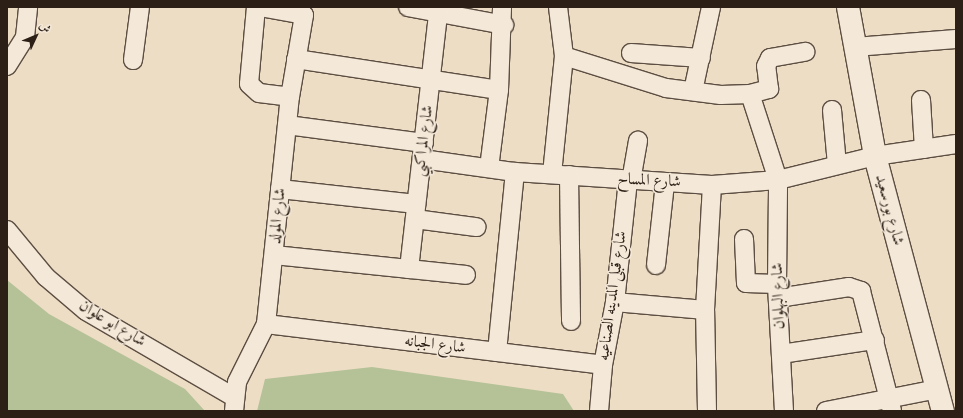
<!DOCTYPE html>
<meta charset="utf-8">
<style>
body{margin:0}
#map{position:relative;width:963px;height:418px;overflow:hidden;background:#eeddc5;font-family:"IM FELL English",Amiri,serif}
div>[style]{position:absolute}
.green>*{inset:0;background:#b5c297}
.roads{filter:drop-shadow(1px 0 #5c4e42) drop-shadow(-1px 0 #5c4e42) drop-shadow(0 1px #5c4e42) drop-shadow(0 -1px #5c4e42)}
.street>*{height:18px;margin:-9px;padding:0 9px;transform-origin:9px;border-radius:9px;background:#f4e9d9}
.secondary>*{height:22px;margin:-11px;padding:0 11px;transform-origin:11px;border-radius:11px;background:#f4e9d9}
span{translate:-50% -50%;white-space:nowrap;text-align:center;line-height:1.15;-webkit-text-stroke:3px #f4e9d9;paint-order:stroke}
.street-label{font-size:16px;color:#2c1f16}
.frame{position:absolute;inset:0;border:8px solid #2c1f16;pointer-events:none}
.north{position:absolute;left:16px;top:16px;width:40px;height:40px;-webkit-text-stroke:3px #f4e9d9;paint-order:stroke;rotate:46deg;font-size:11px;font-weight:700;line-height:16px;text-align:center;color:#2c1f16}
.north::after{content:'';display:block;margin:auto;width:14px;height:18px;background:#2c1f16;clip-path:polygon(50% 0,100% 100%,50% 72%,0 100%)}
</style>
<div id="map">
<div class="green">
<div style="clip-path:polygon(7px 280px,49px 314px,185px 389px,205px 411px,7px 411px)"></div>
<div style="clip-path:polygon(372px 367px,563px 394px,574px 411px,257px 411px,265px 379px)"></div>
</div>
<div class="roads">
<div class="street">
<div style="left:256px;top:7px;width:77px;rotate:95.2deg"></div>
<div style="left:249px;top:84px;width:13px;rotate:42deg"></div>
<div style="left:259px;top:93px;width:31px;rotate:7deg"></div>
<div style="left:408px;top:7px;width:98px;rotate:10.6deg"></div>
<div style="left:855px;top:47px;width:101px;rotate:-4.5deg"></div>
<div style="left:631px;top:53px;width:70px;rotate:4.1deg"></div>
<div style="left:564px;top:56px;width:107px;rotate:17.4deg"></div>
<div style="left:666px;top:88px;width:55px;rotate:7.3deg"></div>
<div style="left:721px;top:95px;width:29px;rotate:-2deg"></div>
<div style="left:296px;top:59px;width:205px;rotate:8.7deg"></div>
<div style="left:133px;top:60px;width:53px;rotate:-82.5deg"></div>
<div style="left:7px;top:66px;width:34px;rotate:-58deg"></div>
<div style="left:25px;top:37px;width:30px;rotate:-84deg"></div>
<div style="left:693px;top:91px;width:86px;rotate:-77.9deg"></div>
<div style="left:921px;top:100px;width:49px;rotate:86.5deg"></div>
<div style="left:832px;top:110px;width:55px;rotate:84.8deg"></div>
<div style="left:287px;top:125px;width:138px;rotate:7.5deg"></div>
<div style="left:422px;top:159px;width:94px;rotate:8deg"></div>
<div style="left:515px;top:172px;width:197px;rotate:3.8deg"></div>
<div style="left:712px;top:185px;width:66px;rotate:-4.3deg"></div>
<div style="left:778px;top:180px;width:100px;rotate:-13.9deg"></div>
<div style="left:875px;top:156px;width:82px;rotate:-8.4deg"></div>
<div style="left:489px;top:168px;width:79px;rotate:-82.7deg"></div>
<div style="left:499px;top:90px;width:83px;rotate:-87.9deg"></div>
<div style="left:552px;top:174px;width:119px;rotate:-84.2deg"></div>
<div style="left:564px;top:56px;width:49px;rotate:-97deg"></div>
<div style="left:569px;top:175px;width:146px;rotate:89.2deg"></div>
<div style="left:631px;top:181px;width:41px;rotate:-80.1deg"></div>
<div style="left:280px;top:189px;width:137px;rotate:6.3deg"></div>
<div style="left:415px;top:219px;width:62px;rotate:7.5deg"></div>
<div style="left:7px;top:230px;width:61px;rotate:50.3deg"></div>
<div style="left:46px;top:277px;width:52px;rotate:40.4deg"></div>
<div style="left:86px;top:311px;width:171px;rotate:30.2deg"></div>
<div style="left:744px;top:239px;width:44px;rotate:87.4deg"></div>
<div style="left:746px;top:283px;width:31px;rotate:2deg"></div>
<div style="left:274px;top:255px;width:193px;rotate:5.9deg"></div>
<div style="left:656px;top:265px;width:82px;rotate:-83.7deg"></div>
<div style="left:409px;top:269px;width:258px;rotate:-83.5deg"></div>
<div style="left:778px;top:298px;width:72px;rotate:-8.8deg"></div>
<div style="left:849px;top:287px;width:13px;rotate:18deg"></div>
<div style="left:861px;top:291px;width:124px;rotate:75.5deg"></div>
<div style="left:615px;top:302px;width:90px;rotate:5.1deg"></div>
<div style="left:266px;top:324px;width:339px;rotate:6.9deg"></div>
<div style="left:497px;top:352px;width:181px;rotate:-84.3deg"></div>
<div style="left:781px;top:354px;width:95px;rotate:-8.5deg"></div>
<div style="left:234px;top:411px;width:29px;rotate:-84deg"></div>
<div style="left:237px;top:382px;width:65px;rotate:-63.4deg"></div>
<div style="left:266px;top:324px;width:228px;rotate:-84deg"></div>
<div style="left:290px;top:97px;width:83px;rotate:-80.3deg"></div>
<div style="left:304px;top:15px;width:45px;rotate:-169.7deg"></div>
<div style="left:599px;top:411px;width:46px;rotate:-85deg"></div>
<div style="left:603px;top:365px;width:64px;rotate:-79.2deg"></div>
<div style="left:615px;top:302px;width:122px;rotate:-83.9deg"></div>
<div style="left:707px;top:411px;width:101px;rotate:-91.1deg"></div>
<div style="left:705px;top:310px;width:125px;rotate:-86.8deg"></div>
<div style="left:784px;top:411px;width:127px;rotate:-93.2deg"></div>
<div style="left:777px;top:284px;width:104px;rotate:-89.4deg"></div>
<div style="left:778px;top:180px;width:90px;rotate:-108deg"></div>
<div style="left:750px;top:94px;width:20px;rotate:-15deg"></div>
<div style="left:769px;top:89px;width:23px;rotate:-97deg"></div>
<div style="left:766px;top:66px;width:9px;rotate:-63deg"></div>
<div style="left:770px;top:58px;width:36px;rotate:-10deg"></div>
<div style="left:826px;top:411px;width:113px;rotate:-11.2deg"></div>
</div>
<div class="secondary">
<div style="left:848px;top:7px;width:151px;rotate:79.7deg"></div>
<div style="left:875px;top:156px;width:264px;rotate:75.1deg"></div>
</div>
</div>
<div class="street-label">
<span style="left:424px;top:141px;rotate:-83deg">شارع المراكبي</span>
<span style="left:649px;top:181px;rotate:3deg">شارع المساح</span>
<span style="left:889px;top:210px;rotate:75deg">شارع بورسعيد</span>
<span style="left:278px;top:216px;rotate:-84deg">شارع المولد</span>
<span style="left:613px;top:296px;rotate:-82deg">شارع قبلى المدينه الصناعيه</span>
<span style="left:779px;top:296px;rotate:-92deg">شارع البهلوان</span>
<span style="left:112px;top:324px;rotate:31deg">شارع ابو علوان</span>
<span style="left:435px;top:345px;rotate:7deg">شارع الجبانه</span>
</div>
<div class="frame"></div>
<div class="north">ش</div>
</div>
